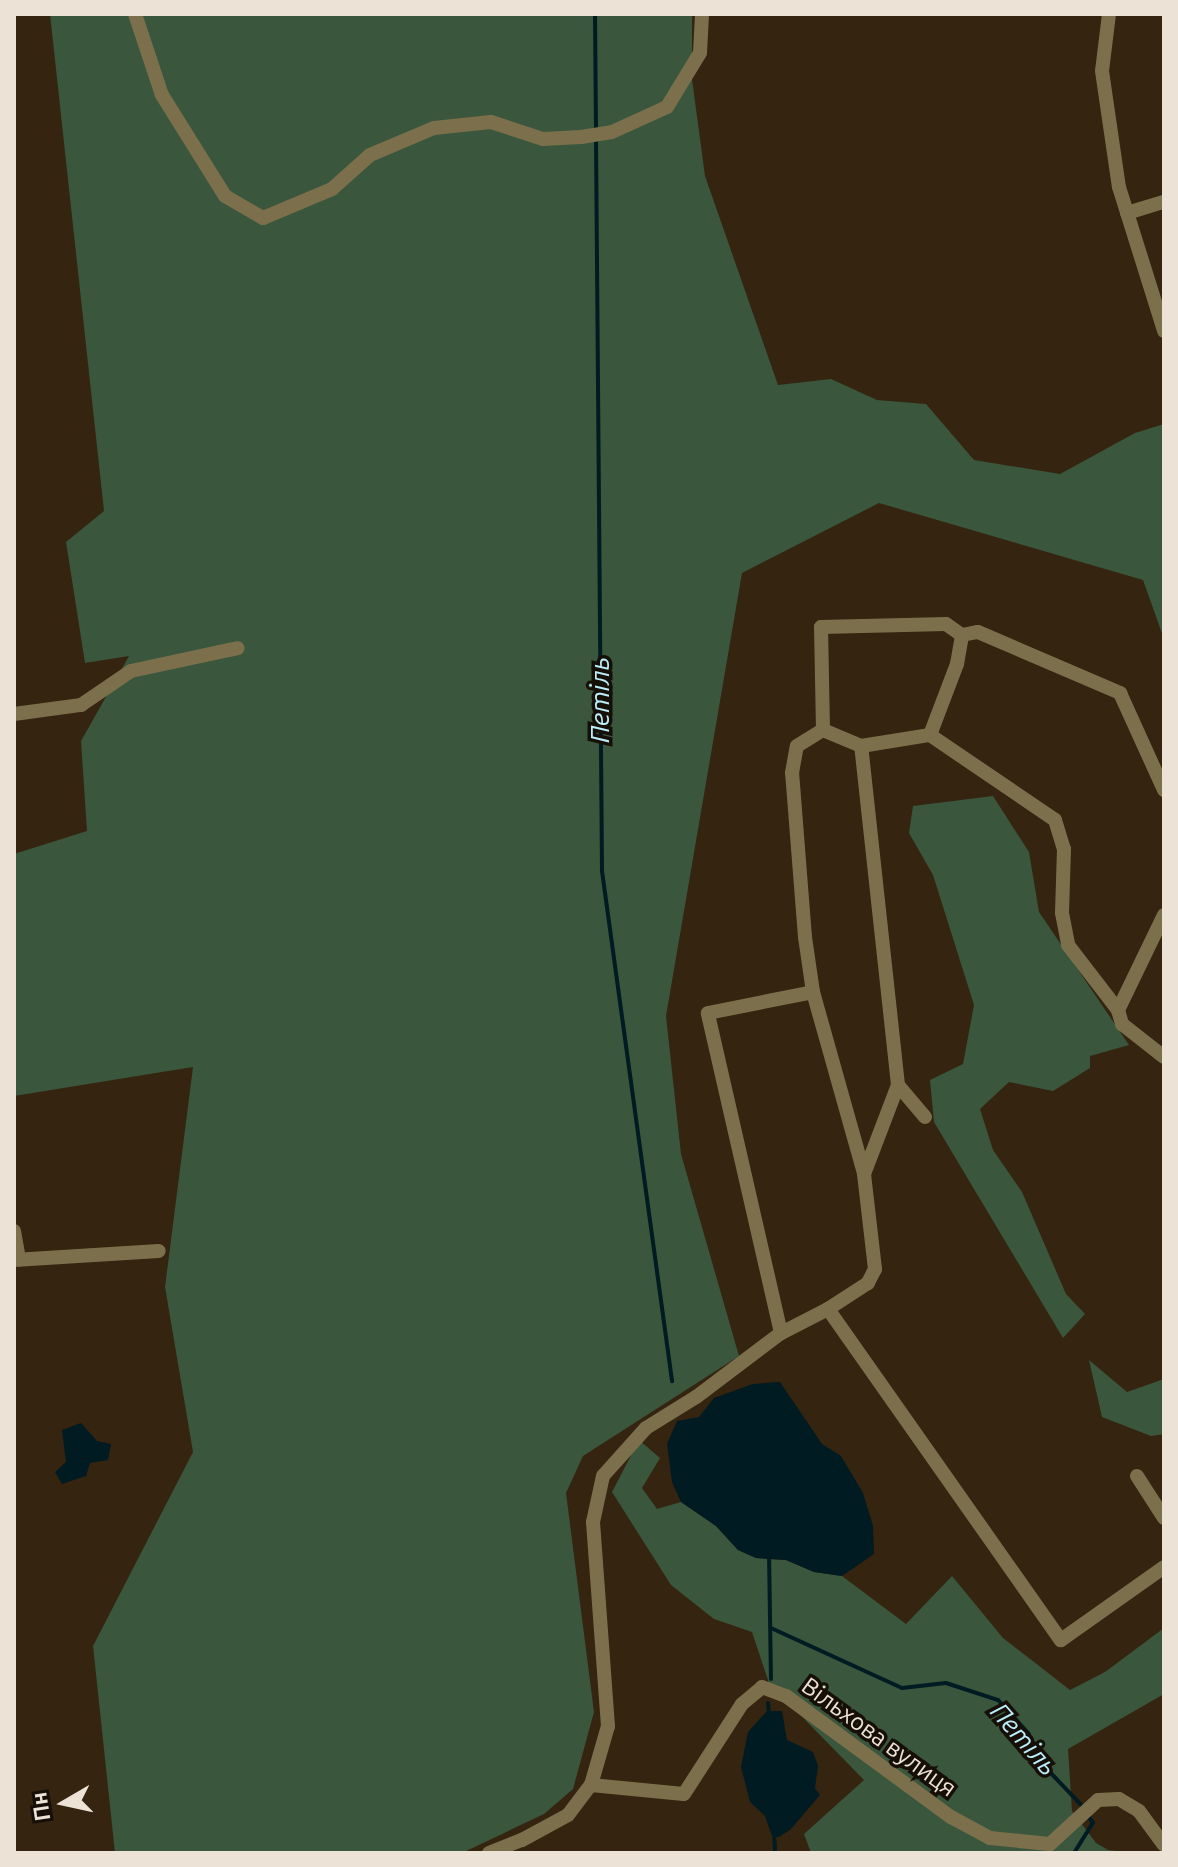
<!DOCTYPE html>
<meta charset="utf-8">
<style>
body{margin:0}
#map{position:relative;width:1178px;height:1867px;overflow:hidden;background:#342410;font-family:Ubuntu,sans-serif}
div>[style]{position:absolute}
.green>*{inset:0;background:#3a563c}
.water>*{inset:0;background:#011b22}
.stream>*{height:4px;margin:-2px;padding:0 2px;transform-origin:2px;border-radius:2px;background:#011b22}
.minor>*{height:14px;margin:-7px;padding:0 7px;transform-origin:7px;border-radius:7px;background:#7c704c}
span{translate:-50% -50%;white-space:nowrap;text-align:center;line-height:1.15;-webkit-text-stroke:7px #160f07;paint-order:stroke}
.street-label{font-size:24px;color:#ede2d6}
.water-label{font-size:26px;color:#bcedfb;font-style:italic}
.frame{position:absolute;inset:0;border:16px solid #ede2d6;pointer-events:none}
.north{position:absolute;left:24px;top:1763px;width:80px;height:80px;-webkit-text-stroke:6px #160f07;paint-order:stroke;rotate:261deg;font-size:22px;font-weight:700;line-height:32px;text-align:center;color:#ede2d6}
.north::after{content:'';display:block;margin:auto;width:28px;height:36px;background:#ede2d6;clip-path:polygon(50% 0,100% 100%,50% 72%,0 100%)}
</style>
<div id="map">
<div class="green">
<div style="clip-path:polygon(50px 14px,692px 14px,692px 79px,705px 176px,778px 385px,831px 379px,877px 400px,926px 404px,974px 460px,1060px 474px,1135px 433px,1164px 424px,1164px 639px,1143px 580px,879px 503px,742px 573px,666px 1016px,681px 1154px,739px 1356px,583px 1456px,566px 1493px,594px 1712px,573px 1789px,544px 1814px,462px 1853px,115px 1853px,93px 1646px,193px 1452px,165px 1287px,193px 1067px,14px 1096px,14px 854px,87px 831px,81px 741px,129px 656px,85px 663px,66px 542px,104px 511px)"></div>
<div style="clip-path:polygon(993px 796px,1029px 852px,1039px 912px,1129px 1045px,1090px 1056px,1090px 1068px,1053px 1091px,1009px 1082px,980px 1109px,993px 1150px,1022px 1192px,1066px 1294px,1085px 1314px,1063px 1338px,934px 1122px,930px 1080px,963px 1064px,974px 1005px,933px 875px,909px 833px,913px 806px)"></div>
<div style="clip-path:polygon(1089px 1360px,1127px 1392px,1164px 1379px,1164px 1434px,1151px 1436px,1102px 1417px)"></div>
<div style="clip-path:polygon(639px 1440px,660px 1458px,642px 1488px,657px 1509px,681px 1502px,716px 1526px,738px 1550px,756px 1558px,786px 1560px,814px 1572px,842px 1576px,906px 1624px,952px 1576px,1003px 1638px,1070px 1690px,1105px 1672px,1164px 1628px,1164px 1694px,1068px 1749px,1072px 1811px,1096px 1843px,1108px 1850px,1133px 1853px,811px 1853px,804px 1834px,864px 1780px,769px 1683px,752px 1632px,714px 1619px,671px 1585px,612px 1492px)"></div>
</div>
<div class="water">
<div style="clip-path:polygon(780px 1382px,822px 1444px,841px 1456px,863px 1493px,873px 1526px,874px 1554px,842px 1576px,814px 1572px,786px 1560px,756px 1558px,738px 1550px,716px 1526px,681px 1502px,672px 1482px,667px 1444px,677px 1421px,699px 1417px,714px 1398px,753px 1384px)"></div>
<div style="clip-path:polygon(81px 1423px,97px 1441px,111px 1444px,108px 1460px,90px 1463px,86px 1476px,62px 1484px,55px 1472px,66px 1462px,62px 1430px)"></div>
<div style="clip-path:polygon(767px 1711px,782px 1711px,787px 1740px,813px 1752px,818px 1766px,815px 1788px,820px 1795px,791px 1829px,779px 1837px,772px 1836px,765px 1816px,750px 1802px,741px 1767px,748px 1732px)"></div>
</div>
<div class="stream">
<div style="left:595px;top:14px;width:117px;rotate:89.5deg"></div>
<div style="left:596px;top:140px;width:731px;rotate:89.53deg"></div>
<div style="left:602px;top:871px;width:515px;rotate:82.18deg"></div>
<div style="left:769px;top:1553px;width:126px;rotate:89.1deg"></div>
<div style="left:771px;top:1628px;width:144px;rotate:24.6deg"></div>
<div style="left:902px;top:1688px;width:44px;rotate:-6.5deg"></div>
<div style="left:946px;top:1683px;width:55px;rotate:18.1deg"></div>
<div style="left:998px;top:1700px;width:45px;rotate:47.7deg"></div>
<div style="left:1028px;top:1733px;width:41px;rotate:62.2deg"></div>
<div style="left:1047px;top:1769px;width:52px;rotate:46.5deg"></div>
<div style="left:768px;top:1703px;width:12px;rotate:85deg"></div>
<div style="left:774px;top:1831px;width:22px;rotate:87deg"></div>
<div style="left:1074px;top:1853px;width:36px;rotate:-58deg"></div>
<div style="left:1093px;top:1823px;width:11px;rotate:-124deg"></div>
</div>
<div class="minor">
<div style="left:135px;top:14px;width:85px;rotate:71.6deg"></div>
<div style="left:162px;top:95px;width:119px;rotate:58deg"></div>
<div style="left:225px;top:196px;width:44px;rotate:30.1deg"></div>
<div style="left:263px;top:218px;width:75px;rotate:-22.8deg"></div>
<div style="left:332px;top:189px;width:51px;rotate:-41.8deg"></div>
<div style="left:370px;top:155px;width:69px;rotate:-22.9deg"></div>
<div style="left:434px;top:128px;width:57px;rotate:-6deg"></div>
<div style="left:491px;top:122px;width:55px;rotate:18.1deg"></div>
<div style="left:543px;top:139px;width:38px;rotate:-3deg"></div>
<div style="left:581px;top:137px;width:31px;rotate:-9deg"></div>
<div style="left:612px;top:132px;width:60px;rotate:-24.4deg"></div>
<div style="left:667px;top:107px;width:63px;rotate:-58.6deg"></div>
<div style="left:700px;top:53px;width:39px;rotate:-87deg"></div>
<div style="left:1109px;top:14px;width:57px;rotate:97deg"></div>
<div style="left:1102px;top:71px;width:117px;rotate:81.7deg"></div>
<div style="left:1119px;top:187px;width:151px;rotate:72.6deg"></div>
<div style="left:1127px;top:213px;width:39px;rotate:-17deg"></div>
<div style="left:14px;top:714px;width:68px;rotate:-7.7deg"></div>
<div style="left:81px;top:705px;width:60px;rotate:-34.2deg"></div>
<div style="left:131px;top:671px;width:109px;rotate:-12.1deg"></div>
<div style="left:823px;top:730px;width:103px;rotate:-91.1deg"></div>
<div style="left:821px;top:627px;width:125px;rotate:-1.4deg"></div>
<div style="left:946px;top:624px;width:19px;rotate:35deg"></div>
<div style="left:930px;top:735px;width:151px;rotate:34.2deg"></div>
<div style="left:1055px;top:820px;width:30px;rotate:73deg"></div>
<div style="left:1064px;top:849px;width:64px;rotate:91.8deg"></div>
<div style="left:1062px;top:913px;width:33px;rotate:79deg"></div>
<div style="left:1068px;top:945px;width:82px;rotate:52.4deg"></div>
<div style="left:1164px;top:915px;width:106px;rotate:115.8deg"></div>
<div style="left:1118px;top:1010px;width:15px;rotate:74deg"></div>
<div style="left:1122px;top:1024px;width:53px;rotate:38.2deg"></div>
<div style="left:813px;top:992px;width:56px;rotate:-98.3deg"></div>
<div style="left:805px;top:937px;width:165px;rotate:-94.5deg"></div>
<div style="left:792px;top:773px;width:27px;rotate:-80deg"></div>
<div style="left:797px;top:746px;width:31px;rotate:-32deg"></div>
<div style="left:823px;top:730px;width:41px;rotate:22.8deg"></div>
<div style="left:898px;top:1085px;width:341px;rotate:-96.2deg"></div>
<div style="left:861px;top:746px;width:70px;rotate:-9.1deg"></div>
<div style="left:930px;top:735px;width:76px;rotate:-69.2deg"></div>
<div style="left:957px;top:664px;width:29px;rotate:-80deg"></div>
<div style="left:962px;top:635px;width:16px;rotate:-11deg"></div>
<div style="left:978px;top:632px;width:155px;rotate:23.2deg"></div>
<div style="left:1120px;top:693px;width:107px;rotate:65.6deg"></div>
<div style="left:925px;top:1117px;width:42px;rotate:-130.2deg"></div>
<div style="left:898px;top:1085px;width:95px;rotate:110.9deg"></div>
<div style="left:864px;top:1174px;width:96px;rotate:83.4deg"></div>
<div style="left:875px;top:1269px;width:16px;rotate:117deg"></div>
<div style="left:868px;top:1283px;width:48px;rotate:147deg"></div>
<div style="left:828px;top:1309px;width:53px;rotate:152.9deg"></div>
<div style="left:781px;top:1333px;width:106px;rotate:143deg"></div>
<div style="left:696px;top:1397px;width:59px;rotate:148.2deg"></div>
<div style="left:646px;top:1428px;width:64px;rotate:131.9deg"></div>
<div style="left:603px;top:1476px;width:47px;rotate:102.3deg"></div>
<div style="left:593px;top:1522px;width:205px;rotate:85.8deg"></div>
<div style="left:608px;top:1726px;width:61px;rotate:106.1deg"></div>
<div style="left:591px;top:1785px;width:93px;rotate:5.5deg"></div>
<div style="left:684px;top:1794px;width:107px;rotate:-57.2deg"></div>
<div style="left:742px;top:1704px;width:26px;rotate:-40deg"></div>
<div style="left:762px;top:1687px;width:26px;rotate:21deg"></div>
<div style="left:786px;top:1696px;width:205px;rotate:36.3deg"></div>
<div style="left:951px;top:1817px;width:44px;rotate:28.3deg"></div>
<div style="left:990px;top:1838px;width:60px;rotate:5.7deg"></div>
<div style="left:1050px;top:1844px;width:65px;rotate:-42.5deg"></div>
<div style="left:1098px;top:1800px;width:21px;rotate:-3deg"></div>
<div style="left:1119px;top:1799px;width:23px;rotate:31deg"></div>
<div style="left:1139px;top:1811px;width:42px;rotate:53.7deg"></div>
<div style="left:14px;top:1231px;width:29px;rotate:80deg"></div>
<div style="left:14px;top:1260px;width:145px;rotate:-3.6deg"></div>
<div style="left:828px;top:1309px;width:405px;rotate:54.9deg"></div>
<div style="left:1061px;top:1640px;width:126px;rotate:-35.3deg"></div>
<div style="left:781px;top:1333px;width:328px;rotate:-102.9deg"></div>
<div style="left:708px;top:1013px;width:107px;rotate:-11.3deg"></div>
<div style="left:813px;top:992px;width:189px;rotate:74.3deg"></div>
<div style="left:1137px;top:1476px;width:50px;rotate:57.3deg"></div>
<div style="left:489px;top:1853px;width:35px;rotate:-22deg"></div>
<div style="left:522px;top:1840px;width:52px;rotate:-28.5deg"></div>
<div style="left:568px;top:1815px;width:38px;rotate:-53deg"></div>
</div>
<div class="street-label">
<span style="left:879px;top:1737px;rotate:36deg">Вільхова вулиця</span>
</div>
<div class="water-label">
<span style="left:600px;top:700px;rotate:-90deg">Петіль</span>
<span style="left:1024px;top:1739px;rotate:49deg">Петіль</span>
</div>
<div class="frame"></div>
<div class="north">Пн</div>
</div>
